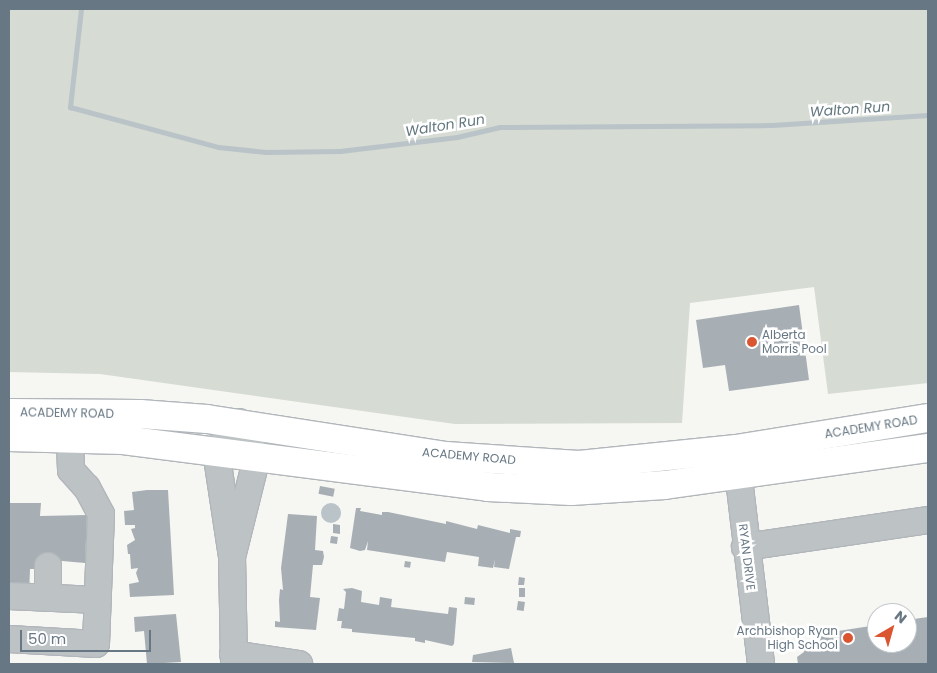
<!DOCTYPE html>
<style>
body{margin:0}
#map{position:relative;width:937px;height:673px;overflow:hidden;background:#f6f6f3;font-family:Poppins,sans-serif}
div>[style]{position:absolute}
.green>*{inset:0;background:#d6dbd3}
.water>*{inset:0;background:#b9c3c8}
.round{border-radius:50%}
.stream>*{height:5px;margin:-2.5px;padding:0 2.5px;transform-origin:2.5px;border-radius:2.5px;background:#b9c3c8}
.building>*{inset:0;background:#a7afb4;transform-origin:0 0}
.roads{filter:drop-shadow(1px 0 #b1b6ba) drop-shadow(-1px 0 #b1b6ba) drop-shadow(0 1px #b1b6ba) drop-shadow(0 -1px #b1b6ba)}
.minor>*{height:26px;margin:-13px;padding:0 13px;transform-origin:13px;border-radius:13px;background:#bdc2c5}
.major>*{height:28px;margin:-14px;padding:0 14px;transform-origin:14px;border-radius:14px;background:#fff}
.dots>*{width:14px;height:14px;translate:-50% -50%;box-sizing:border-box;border:2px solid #fff;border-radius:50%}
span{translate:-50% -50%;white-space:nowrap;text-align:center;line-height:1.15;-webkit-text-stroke:5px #fff;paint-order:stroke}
.poi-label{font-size:12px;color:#677783}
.left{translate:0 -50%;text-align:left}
.right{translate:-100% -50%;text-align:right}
.street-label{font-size:12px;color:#677783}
.water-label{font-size:14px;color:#63777f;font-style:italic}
.frame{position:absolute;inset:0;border:10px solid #677783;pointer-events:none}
.north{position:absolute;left:867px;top:603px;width:50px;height:50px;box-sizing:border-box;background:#fff;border:1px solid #c2c9cd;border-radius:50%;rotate:38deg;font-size:14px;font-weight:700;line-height:20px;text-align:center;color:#677783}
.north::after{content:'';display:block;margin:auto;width:18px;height:22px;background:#d95631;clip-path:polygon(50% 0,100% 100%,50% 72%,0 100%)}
.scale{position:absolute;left:20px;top:630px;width:131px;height:22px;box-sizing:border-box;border:2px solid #677783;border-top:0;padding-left:6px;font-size:15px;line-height:18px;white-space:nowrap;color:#677783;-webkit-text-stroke:4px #fff;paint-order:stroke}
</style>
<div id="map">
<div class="green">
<div style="clip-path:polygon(9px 9px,928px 9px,928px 383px,828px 394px,814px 287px,690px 303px,682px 423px,455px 424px,100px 374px,9px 372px)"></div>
</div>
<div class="water">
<div class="round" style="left:321px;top:503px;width:20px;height:20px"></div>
</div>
<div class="stream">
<div style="left:81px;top:9px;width:99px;rotate:96.4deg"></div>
<div style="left:70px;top:107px;width:153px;rotate:15.1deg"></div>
<div style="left:218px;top:147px;width:48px;rotate:5.9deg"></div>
<div style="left:266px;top:152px;width:74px;rotate:-0.8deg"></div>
<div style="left:340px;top:151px;width:118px;rotate:-6.8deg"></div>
<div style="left:457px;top:137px;width:44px;rotate:-13.1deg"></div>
<div style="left:500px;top:127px;width:272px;rotate:-0.4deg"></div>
<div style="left:772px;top:125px;width:156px;rotate:-3.7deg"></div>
</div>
<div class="building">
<div style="clip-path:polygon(799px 305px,809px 380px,729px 391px,725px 365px,703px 368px,696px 320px)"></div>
<div style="left:320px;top:486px;width:15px;height:8px;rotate:11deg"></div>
<div style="clip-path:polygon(147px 490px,168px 490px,174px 595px,130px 597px,129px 584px,139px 582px,136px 573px,138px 568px,131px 569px,130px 554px,137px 554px,128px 554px,127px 545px,135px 540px,131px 529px,135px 528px,135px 525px,125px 525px,124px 511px,134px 510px,132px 492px)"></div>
<div style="clip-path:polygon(9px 498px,10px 503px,41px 503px,40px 516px,87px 515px,85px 563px,39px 559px,39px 569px,30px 569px,29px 596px,9px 595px)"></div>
<div style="clip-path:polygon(356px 508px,361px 508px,360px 511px,382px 515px,382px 512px,388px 512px,446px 524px,446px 521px,477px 529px,478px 525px,510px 533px,510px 529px,521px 531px,520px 537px,516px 537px,509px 569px,494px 567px,495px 559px,493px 568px,478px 566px,479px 557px,447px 552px,445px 562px,367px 550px,368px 541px,365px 550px,360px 551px,350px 548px)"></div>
<div style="clip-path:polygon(288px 514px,317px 516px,315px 550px,323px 551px,324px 557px,322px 565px,313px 565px,310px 597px,320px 598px,316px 630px,275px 627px,275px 621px,280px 622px,279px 600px,280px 589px,283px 590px,281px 568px)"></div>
<div style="clip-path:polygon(333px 524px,340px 525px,340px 534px,333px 533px)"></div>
<div style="left:331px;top:536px;width:7px;height:7px;rotate:8deg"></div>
<div style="left:405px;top:561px;width:6px;height:6px;rotate:9deg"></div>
<div style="clip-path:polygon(519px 577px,525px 578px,524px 585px,518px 585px)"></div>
<div style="clip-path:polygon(352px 588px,362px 591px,361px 602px,379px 605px,380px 597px,392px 599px,391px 607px,448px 614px,449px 607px,457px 608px,454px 644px,452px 646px,425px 640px,425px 643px,415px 641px,415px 638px,352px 632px,352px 629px,341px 628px,342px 621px,337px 621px,339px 608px,344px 609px,346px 592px,343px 589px)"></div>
<div style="left:519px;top:588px;width:6px;height:9px"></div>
<div style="left:465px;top:597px;width:10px;height:7px;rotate:6deg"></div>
<div style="left:518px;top:601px;width:7px;height:9px;rotate:8deg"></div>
<div style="clip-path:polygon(176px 614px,181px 662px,147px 664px,144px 631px,135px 632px,134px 617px)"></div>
<div style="clip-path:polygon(928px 617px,928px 664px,798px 664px,797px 657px,804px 652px,805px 647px,820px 644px,819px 634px,877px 625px,877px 643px,907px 643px,907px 620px)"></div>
<div style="clip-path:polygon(511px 648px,514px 663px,472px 662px,473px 655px)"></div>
</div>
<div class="roads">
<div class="minor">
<div style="left:736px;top:454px;width:211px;rotate:83.2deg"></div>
<div style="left:745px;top:547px;width:185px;rotate:-8.4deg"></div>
<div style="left:232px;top:557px;width:103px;rotate:-76deg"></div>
<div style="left:257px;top:457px;width:39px;rotate:-117deg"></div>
<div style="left:239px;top:422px;width:37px;rotate:128deg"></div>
<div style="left:216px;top:451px;width:107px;rotate:81.4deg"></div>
<div style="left:232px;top:557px;width:107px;rotate:88.9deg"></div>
<div style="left:9px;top:596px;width:89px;rotate:2.6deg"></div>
<div style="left:48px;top:598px;width:32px;rotate:-90deg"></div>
<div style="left:9px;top:639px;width:87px;rotate:3.3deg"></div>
<div style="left:96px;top:644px;width:130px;rotate:-87.8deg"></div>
<div style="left:101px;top:514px;width:30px;rotate:-118deg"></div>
<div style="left:87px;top:488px;width:24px;rotate:-132deg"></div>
<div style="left:71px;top:470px;width:31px;rotate:-92deg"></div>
<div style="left:233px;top:654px;width:67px;rotate:8.6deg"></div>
</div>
<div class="major">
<div style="left:9px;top:413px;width:131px;rotate:0.4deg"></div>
<div style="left:140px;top:414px;width:67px;rotate:4.3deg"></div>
<div style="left:207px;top:419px;width:242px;rotate:8.8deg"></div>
<div style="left:446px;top:456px;width:133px;rotate:3.9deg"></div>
<div style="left:579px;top:465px;width:158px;rotate:-5.8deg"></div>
<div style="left:736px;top:449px;width:194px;rotate:-9.2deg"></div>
<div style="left:9px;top:437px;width:114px;rotate:1.5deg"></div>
<div style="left:123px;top:440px;width:368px;rotate:7.3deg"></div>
<div style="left:488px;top:487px;width:83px;rotate:2.8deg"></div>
<div style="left:571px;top:491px;width:94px;rotate:-3.7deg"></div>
<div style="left:665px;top:485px;width:266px;rotate:-8deg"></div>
</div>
</div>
<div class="dots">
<div style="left:752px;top:342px;background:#d95631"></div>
<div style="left:848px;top:638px;background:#d95631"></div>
</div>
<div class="poi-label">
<span class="left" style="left:762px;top:342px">Alberta<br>Morris Pool</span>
<span class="right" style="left:838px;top:638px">Archbishop Ryan<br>High School</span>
</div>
<div class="street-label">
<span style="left:67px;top:413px;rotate:1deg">ACADEMY ROAD</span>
<span style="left:871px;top:427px;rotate:-9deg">ACADEMY ROAD</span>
<span style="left:469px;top:456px;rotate:5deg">ACADEMY ROAD</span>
<span style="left:747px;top:557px;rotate:83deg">RYAN DRIVE</span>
</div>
<div class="water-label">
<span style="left:850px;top:109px;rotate:-4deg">Walton Run</span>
<span style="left:445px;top:125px;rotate:-9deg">Walton Run</span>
</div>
<div class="frame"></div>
<div class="north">N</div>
<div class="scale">50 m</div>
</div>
